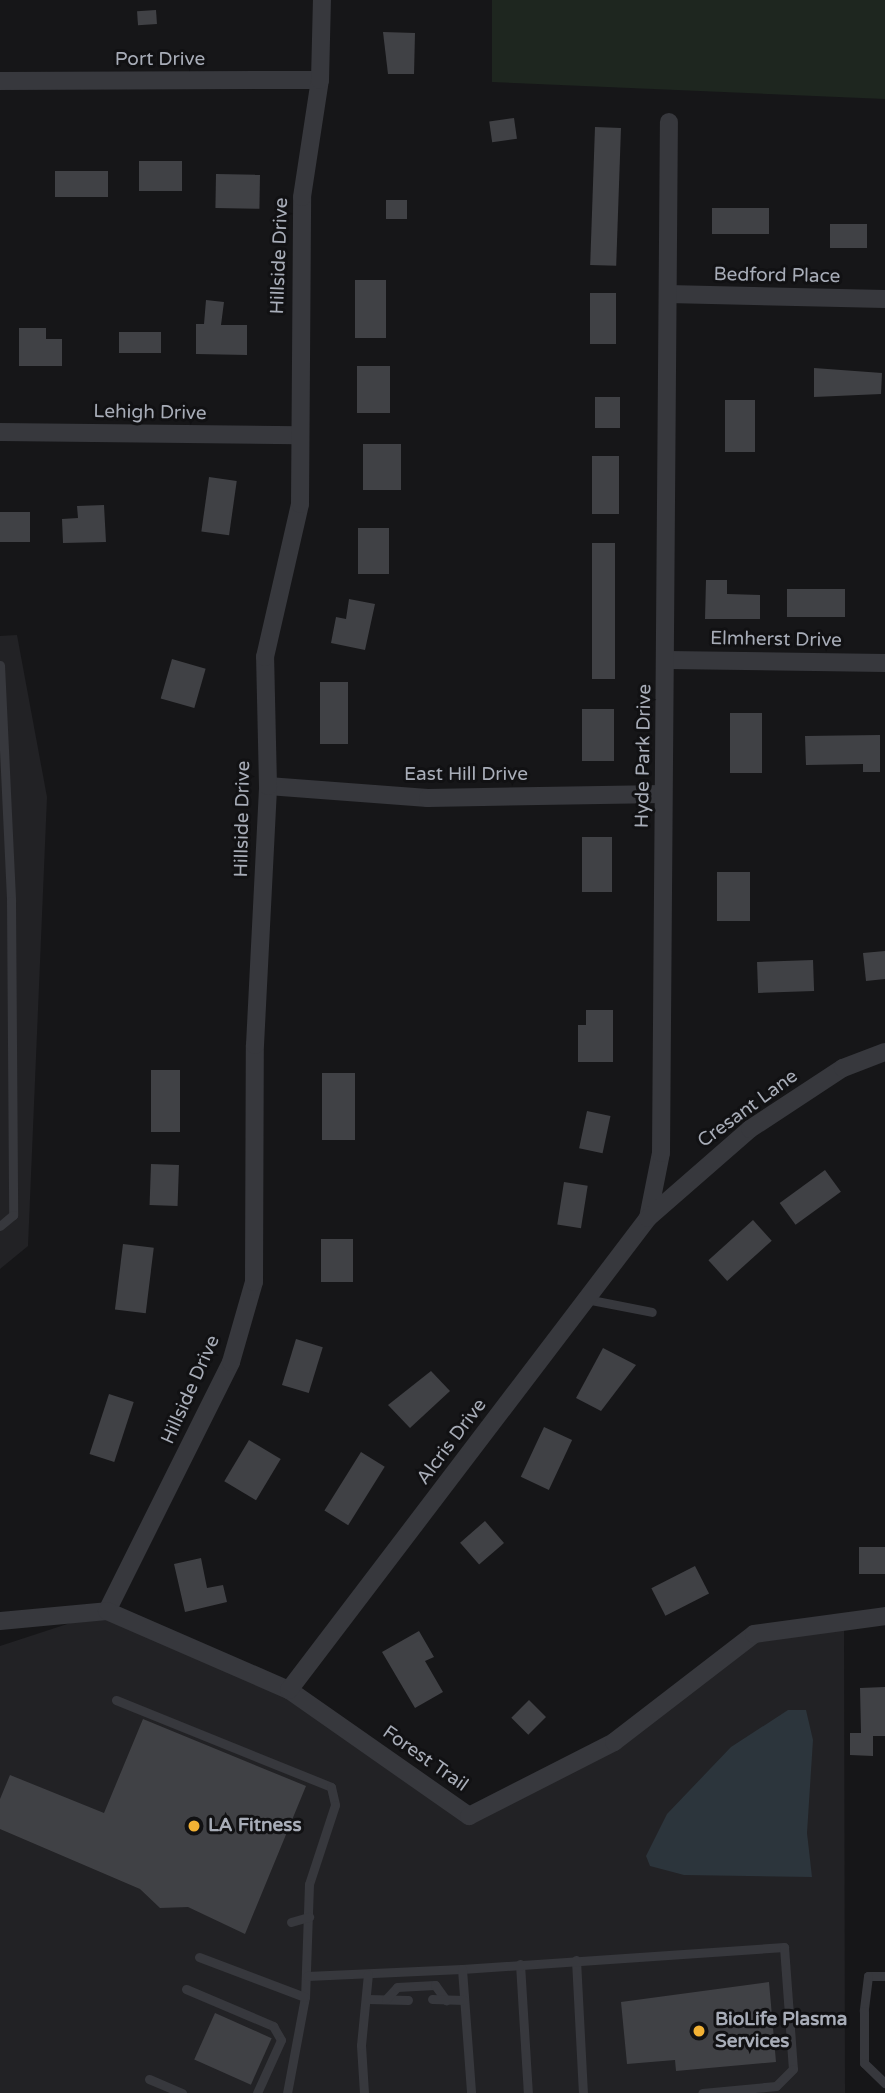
<!DOCTYPE html>
<style>
body{margin:0}
#map{position:relative;width:885px;height:2093px;overflow:hidden;background:#161618;font-family:"Varela Round",sans-serif}
div>[style]{position:absolute}
.built>*{inset:0;background:#222225}
.green>*{inset:0;background:#1e261f}
.water>*{inset:0;background:#2c353c}
.building>*{inset:0;background:#404145;transform-origin:0 0}
.lane>*{height:9px;margin:-4.5px;padding:0 4.5px;transform-origin:4.5px;border-radius:4.5px;background:#37383d}
.street>*{height:18px;margin:-9px;padding:0 9px;transform-origin:9px;border-radius:9px;background:#37383d}
.dots>*{width:19px;height:19px;translate:-50% -50%;box-sizing:border-box;border:4px solid #111113;border-radius:50%}
span{translate:-50% -50%;white-space:nowrap;text-align:center;line-height:1.15;-webkit-text-stroke:6px #111113;paint-order:stroke}
.street-label{font-size:19px;color:#a8adb8}
.poi-label{font-size:19px;color:#a8adb8;font-weight:700}
.left{translate:0 -50%;text-align:left}
</style>
<div id="map">
<div class="built">
<div style="clip-path:polygon(17px 635px,47px 797px,28px 1246px,0 1269px,0 636px)"></div>
<div style="clip-path:polygon(107px 1611px,289px 1690px,469px 1816px,614px 1742px,754px 1634px,844px 1622px,845px 2093px,0 2093px,0 1646px)"></div>
</div>
<div class="green">
<div style="clip-path:polygon(492px 0,885px 0,885px 99px,492px 82px)"></div>
</div>
<div class="water">
<div style="clip-path:polygon(788px 1710px,806px 1710px,813px 1740px,807px 1833px,812px 1877px,684px 1875px,650px 1866px,646px 1856px,667px 1814px,731px 1747px)"></div>
</div>
<div class="building">
<div style="left:156px;top:10px;width:14px;height:19px;rotate:86deg"></div>
<div style="clip-path:polygon(383px 32px,415px 33px,414px 74px,388px 74px)"></div>
<div style="left:514px;top:118px;width:21px;height:25px;rotate:82deg"></div>
<div style="left:595px;top:127px;width:26px;height:138px;rotate:2deg"></div>
<div style="left:139px;top:161px;width:43px;height:30px"></div>
<div style="left:108px;top:171px;width:26px;height:53px;rotate:90deg"></div>
<div style="left:216px;top:174px;width:44px;height:34px;rotate:1deg"></div>
<div style="left:386px;top:200px;width:21px;height:19px"></div>
<div style="left:712px;top:208px;width:57px;height:26px"></div>
<div style="left:830px;top:224px;width:37px;height:24px"></div>
<div style="left:355px;top:280px;width:31px;height:58px"></div>
<div style="left:590px;top:293px;width:26px;height:51px"></div>
<div style="clip-path:polygon(206px 300px,224px 302px,221px 325px,247px 325px,247px 355px,196px 354px,196px 324px,204px 324px)"></div>
<div style="clip-path:polygon(19px 328px,46px 328px,46px 339px,62px 339px,62px 366px,19px 366px)"></div>
<div style="left:119px;top:332px;width:42px;height:21px"></div>
<div style="left:357px;top:366px;width:33px;height:47px"></div>
<div style="clip-path:polygon(814px 368px,882px 373px,881px 394px,814px 397px)"></div>
<div style="left:595px;top:397px;width:25px;height:31px"></div>
<div style="left:725px;top:400px;width:30px;height:52px"></div>
<div style="left:363px;top:444px;width:38px;height:46px"></div>
<div style="left:592px;top:456px;width:27px;height:58px"></div>
<div style="left:209px;top:477px;width:28px;height:55px;rotate:8deg"></div>
<div style="clip-path:polygon(104px 505px,106px 542px,63px 543px,62px 519px,78px 518px,77px 506px)"></div>
<div style="left:0;top:512px;width:30px;height:30px"></div>
<div style="left:358px;top:528px;width:31px;height:46px"></div>
<div style="left:592px;top:543px;width:23px;height:136px"></div>
<div style="clip-path:polygon(706px 580px,727px 580px,727px 594px,760px 595px,760px 619px,705px 619px)"></div>
<div style="left:787px;top:589px;width:58px;height:28px"></div>
<div style="clip-path:polygon(349px 599px,375px 604px,365px 650px,331px 643px,336px 617px,346px 619px)"></div>
<div style="left:172px;top:659px;width:35px;height:41px;rotate:16deg"></div>
<div style="left:320px;top:682px;width:28px;height:62px"></div>
<div style="left:582px;top:709px;width:32px;height:52px"></div>
<div style="left:730px;top:713px;width:32px;height:60px"></div>
<div style="clip-path:polygon(880px 735px,880px 772px,863px 772px,863px 764px,806px 765px,805px 736px)"></div>
<div style="left:582px;top:837px;width:30px;height:55px"></div>
<div style="left:717px;top:872px;width:33px;height:49px"></div>
<div style="clip-path:polygon(885px 951px,885px 979px,866px 981px,863px 953px)"></div>
<div style="left:813px;top:960px;width:31px;height:56px;rotate:88deg"></div>
<div style="clip-path:polygon(586px 1010px,613px 1010px,613px 1062px,578px 1062px,578px 1025px,586px 1025px)"></div>
<div style="left:151px;top:1070px;width:29px;height:62px"></div>
<div style="left:322px;top:1073px;width:33px;height:67px"></div>
<div style="left:587px;top:1111px;width:24px;height:38px;rotate:12deg"></div>
<div style="left:151px;top:1164px;width:28px;height:41px;rotate:2deg"></div>
<div style="left:825px;top:1170px;width:27px;height:56px;rotate:54deg"></div>
<div style="left:564px;top:1182px;width:24px;height:43px;rotate:9deg"></div>
<div style="left:753px;top:1220px;width:28px;height:60px;rotate:48deg"></div>
<div style="left:321px;top:1239px;width:32px;height:43px"></div>
<div style="left:123px;top:1244px;width:31px;height:66px;rotate:7deg"></div>
<div style="left:296px;top:1339px;width:28px;height:48px;rotate:17deg"></div>
<div style="clip-path:polygon(603px 1348px,636px 1365px,601px 1411px,576px 1398px)"></div>
<div style="clip-path:polygon(431px 1371px,450px 1391px,410px 1428px,388px 1405px)"></div>
<div style="left:109px;top:1394px;width:26px;height:63px;rotate:18deg"></div>
<div style="left:544px;top:1427px;width:31px;height:55px;rotate:25deg"></div>
<div style="left:249px;top:1440px;width:37px;height:48px;rotate:31deg"></div>
<div style="left:361px;top:1452px;width:28px;height:69px;rotate:32deg"></div>
<div style="left:485px;top:1521px;width:29px;height:33px;rotate:49deg"></div>
<div style="left:859px;top:1547px;width:26px;height:27px"></div>
<div style="clip-path:polygon(201px 1558px,207px 1588px,223px 1585px,227px 1602px,185px 1612px,174px 1564px)"></div>
<div style="left:695px;top:1566px;width:31px;height:49px;rotate:63deg"></div>
<div style="clip-path:polygon(419px 1631px,434px 1657px,425px 1661px,443px 1692px,415px 1708px,382px 1652px)"></div>
<div style="clip-path:polygon(885px 1687px,885px 1736px,873px 1736px,873px 1756px,850px 1755px,850px 1733px,861px 1733px,860px 1688px)"></div>
<div style="left:529px;top:1700px;width:24px;height:25px;rotate:45deg"></div>
<div style="clip-path:polygon(143px 1719px,306px 1786px,245px 1934px,188px 1907px,160px 1908px,140px 1889px,0 1829px,0 1799px,10px 1775px,104px 1813px)"></div>
<div style="clip-path:polygon(769px 1982px,776px 2062px,676px 2071px,675px 2060px,627px 2064px,621px 2002px)"></div>
<div style="left:215px;top:2013px;width:62px;height:51px;rotate:24deg"></div>
</div>
<div class="lane">
<div style="left:0;top:665px;width:236px;rotate:87.3deg"></div>
<div style="left:11px;top:901px;width:314px;rotate:89.6deg"></div>
<div style="left:13px;top:1215px;width:17px;rotate:140deg"></div>
<div style="left:586px;top:1299px;width:67px;rotate:11.1deg"></div>
<div style="left:116px;top:1700px;width:232px;rotate:22deg"></div>
<div style="left:331px;top:1787px;width:18px;rotate:77deg"></div>
<div style="left:335px;top:1805px;width:83px;rotate:108.2deg"></div>
<div style="left:309px;top:1884px;width:113px;rotate:92deg"></div>
<div style="left:305px;top:1997px;width:98px;rotate:100.6deg"></div>
<div style="left:291px;top:1922px;width:19px;rotate:-16deg"></div>
<div style="left:199px;top:1957px;width:113px;rotate:20.7deg"></div>
<div style="left:576px;top:1960px;width:133px;rotate:87deg"></div>
<div style="left:520px;top:1964px;width:129px;rotate:86.5deg"></div>
<div style="left:462px;top:1969px;width:323px;rotate:-3.9deg"></div>
<div style="left:784px;top:1947px;width:122px;rotate:85.8deg"></div>
<div style="left:793px;top:2069px;width:24px;rotate:135deg"></div>
<div style="left:776px;top:2086px;width:74px;rotate:174.6deg"></div>
<div style="left:307px;top:1976px;width:155px;rotate:-2.6deg"></div>
<div style="left:462px;top:1969px;width:124px;rotate:85.8deg"></div>
<div style="left:885px;top:1976px;width:17px;rotate:180deg"></div>
<div style="left:868px;top:1976px;width:35px;rotate:97deg"></div>
<div style="left:864px;top:2011px;width:52px;rotate:90deg"></div>
<div style="left:864px;top:2063px;width:29px;rotate:44deg"></div>
<div style="left:186px;top:1989px;width:95px;rotate:23deg"></div>
<div style="left:273px;top:2026px;width:16px;rotate:60deg"></div>
<div style="left:281px;top:2040px;width:58px;rotate:114.4deg"></div>
<div style="left:368px;top:1999px;width:40px;rotate:1.4deg"></div>
<div style="left:386px;top:1999px;width:16px;rotate:-47deg"></div>
<div style="left:397px;top:1987px;width:38px;rotate:-3deg"></div>
<div style="left:435px;top:1985px;width:19px;rotate:54deg"></div>
<div style="left:432px;top:1999px;width:32px;rotate:2deg"></div>
<div style="left:149px;top:2079px;width:36px;rotate:23deg"></div>
<div style="left:364px;top:2093px;width:48px;rotate:-93.6deg"></div>
<div style="left:361px;top:2045px;width:71px;rotate:-84.4deg"></div>
</div>
<div class="street">
<div style="left:0;top:81px;width:320px;rotate:-0.2deg"></div>
<div style="left:668px;top:294px;width:217px;rotate:1.3deg"></div>
<div style="left:0;top:432px;width:299px;rotate:0.6deg"></div>
<div style="left:667px;top:660px;width:218px;rotate:0.8deg"></div>
<div style="left:268px;top:786px;width:160px;rotate:4.3deg"></div>
<div style="left:428px;top:798px;width:235px;rotate:-1deg"></div>
<div style="left:648px;top:1218px;width:66px;rotate:-78.7deg"></div>
<div style="left:661px;top:1153px;width:1031px;rotate:-89.56deg"></div>
<div style="left:107px;top:1611px;width:278px;rotate:-63.5deg"></div>
<div style="left:231px;top:1362px;width:83px;rotate:-74deg"></div>
<div style="left:254px;top:1282px;width:237px;rotate:-89.8deg"></div>
<div style="left:255px;top:1045px;width:259px;rotate:-87.1deg"></div>
<div style="left:268px;top:786px;width:129px;rotate:-91.3deg"></div>
<div style="left:265px;top:657px;width:157px;rotate:-77.1deg"></div>
<div style="left:300px;top:504px;width:307px;rotate:-89.6deg"></div>
<div style="left:302px;top:197px;width:118px;rotate:-81.3deg"></div>
<div style="left:320px;top:80px;width:80px;rotate:-88.6deg"></div>
<div style="left:0;top:1621px;width:107px;rotate:-5.3deg"></div>
<div style="left:107px;top:1611px;width:198px;rotate:23.5deg"></div>
<div style="left:289px;top:1690px;width:220px;rotate:35deg"></div>
<div style="left:469px;top:1816px;width:163px;rotate:-27deg"></div>
<div style="left:614px;top:1742px;width:177px;rotate:-37.6deg"></div>
<div style="left:754px;top:1634px;width:132px;rotate:-7.8deg"></div>
<div style="left:289px;top:1690px;width:593px;rotate:-52.74deg"></div>
<div style="left:648px;top:1218px;width:135px;rotate:-41.1deg"></div>
<div style="left:750px;top:1129px;width:111px;rotate:-33.3deg"></div>
<div style="left:843px;top:1068px;width:45px;rotate:-20.9deg"></div>
</div>
<div class="dots">
<div style="left:194px;top:1826px;background:#f2b134"></div>
<div style="left:699px;top:2031px;background:#f2b134"></div>
</div>
<div class="street-label">
<span style="left:160px;top:60px">Port Drive</span>
<span style="left:280px;top:256px;rotate:-88deg">Hillside Drive</span>
<span style="left:777px;top:276px;rotate:1deg">Bedford Place</span>
<span style="left:150px;top:413px;rotate:1deg">Lehigh Drive</span>
<span style="left:776px;top:640px;rotate:1deg">Elmherst Drive</span>
<span style="left:644px;top:756px;rotate:-89deg">Hyde Park Drive</span>
<span style="left:466px;top:775px">East Hill Drive</span>
<span style="left:243px;top:819px;rotate:-89deg">Hillside Drive</span>
<span style="left:748px;top:1109px;rotate:-36deg">Cresant Lane</span>
<span style="left:191px;top:1390px;rotate:-66deg">Hillside Drive</span>
<span style="left:452px;top:1442px;rotate:-53deg">Alcris Drive</span>
<span style="left:425px;top:1759px;rotate:35deg">Forest Trail</span>
</div>
<div class="poi-label">
<span class="left" style="left:208px;top:1826px">LA Fitness</span>
<span class="left" style="left:715px;top:2031px">BioLife Plasma<br>Services</span>
</div>
</div>
